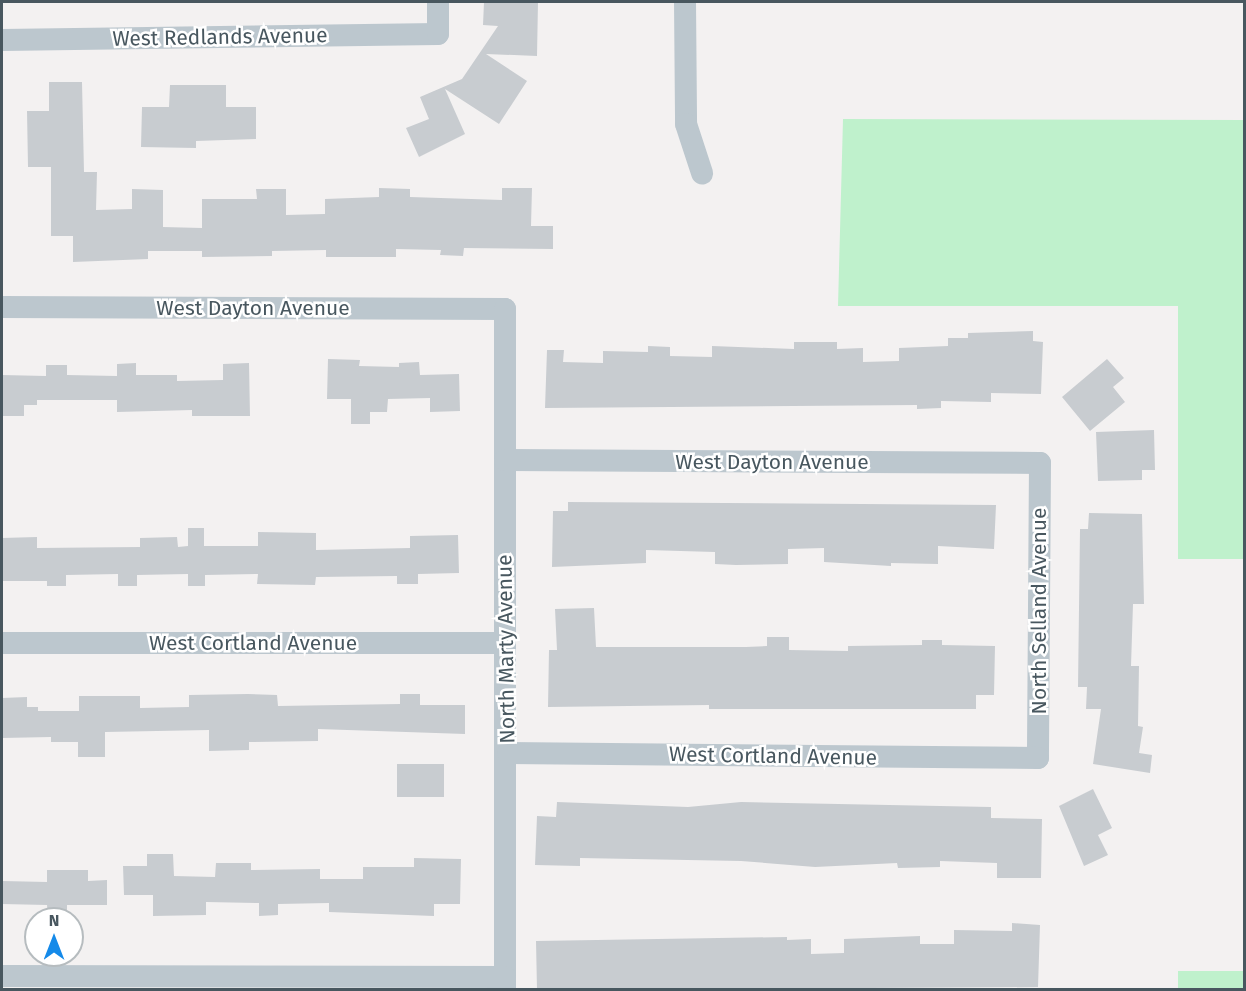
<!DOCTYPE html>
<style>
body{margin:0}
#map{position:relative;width:1246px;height:991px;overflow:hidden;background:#f3f1f1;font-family:"Fira Sans",sans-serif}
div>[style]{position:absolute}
.green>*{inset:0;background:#bff1cc;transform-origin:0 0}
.building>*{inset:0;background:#c8ccd0;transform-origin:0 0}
.minor>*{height:22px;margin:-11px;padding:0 11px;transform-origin:11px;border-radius:11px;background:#bcc7ce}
span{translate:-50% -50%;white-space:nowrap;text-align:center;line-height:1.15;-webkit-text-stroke:5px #fff;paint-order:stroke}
.street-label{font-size:21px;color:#48575f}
.frame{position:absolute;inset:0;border:3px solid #48575f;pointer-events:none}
.north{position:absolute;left:24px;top:907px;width:60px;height:60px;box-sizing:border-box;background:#fff;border:2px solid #b6bcbf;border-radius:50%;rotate:0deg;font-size:16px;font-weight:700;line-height:24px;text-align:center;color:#48575f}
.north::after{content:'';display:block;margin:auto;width:21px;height:27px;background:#158ae9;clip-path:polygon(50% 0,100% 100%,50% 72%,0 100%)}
</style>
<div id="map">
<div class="green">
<div style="clip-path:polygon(843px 119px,1244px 120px,1244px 559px,1178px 559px,1178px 306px,838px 306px)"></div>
<div style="left:1178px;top:971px;width:66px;height:18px"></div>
</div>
<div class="building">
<div style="clip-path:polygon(484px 2px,538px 2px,537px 56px,486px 54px,527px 81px,499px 124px,445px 89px,465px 134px,419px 157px,406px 128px,429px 119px,420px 97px,462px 79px,498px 26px,483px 25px)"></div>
<div style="clip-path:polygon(49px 82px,82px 82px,84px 172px,97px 172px,96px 210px,132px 209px,132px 189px,163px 190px,163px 227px,202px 228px,202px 199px,257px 199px,256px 189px,286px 189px,286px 215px,325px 214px,325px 199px,379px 197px,379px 188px,410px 189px,410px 197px,502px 200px,502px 188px,532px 188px,531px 226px,553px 226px,553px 249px,464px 248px,463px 256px,440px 255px,441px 250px,396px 249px,396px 257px,326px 257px,326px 250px,272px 251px,272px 256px,202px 257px,202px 251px,148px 251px,148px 259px,73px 262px,73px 236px,51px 236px,51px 167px,28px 167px,27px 111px,49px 111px)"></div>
<div style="clip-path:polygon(170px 85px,226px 85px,226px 107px,256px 107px,256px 139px,196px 141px,196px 148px,141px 147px,142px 107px,169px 107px)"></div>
<div style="clip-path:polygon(1033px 331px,1033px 341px,1043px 342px,1041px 394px,991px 393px,991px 402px,941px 401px,941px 408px,917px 409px,917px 405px,545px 408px,547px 350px,564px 350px,563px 362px,603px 363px,603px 351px,648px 352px,648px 346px,670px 347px,670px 356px,712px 357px,712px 346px,794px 349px,794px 342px,837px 342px,837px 349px,863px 348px,863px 362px,899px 361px,899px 348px,948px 346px,948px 338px,968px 338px,968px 333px)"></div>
<div style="clip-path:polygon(328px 359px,360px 360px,359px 366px,399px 367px,399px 363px,419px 362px,420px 375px,459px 374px,460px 411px,430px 412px,430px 398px,388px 399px,387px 412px,370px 412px,370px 424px,351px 424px,351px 399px,327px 399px)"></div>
<div style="clip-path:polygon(1107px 359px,1124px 378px,1113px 387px,1125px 402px,1090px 431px,1062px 397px)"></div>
<div style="clip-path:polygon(136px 363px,136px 375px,177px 375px,177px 381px,223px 380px,223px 364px,249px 363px,250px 416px,192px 416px,192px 410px,117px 412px,117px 400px,37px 400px,37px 405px,24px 405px,24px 416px,2px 416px,2px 375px,46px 376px,46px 365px,67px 365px,67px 375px,117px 376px,117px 364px)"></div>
<div style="clip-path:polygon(1154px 430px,1155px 470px,1142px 470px,1142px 480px,1098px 481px,1096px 432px)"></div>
<div style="clip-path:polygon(568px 502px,996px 505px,994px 549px,938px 546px,938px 564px,891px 563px,891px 566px,824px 562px,824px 548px,788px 549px,788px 564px,736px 565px,715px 564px,715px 552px,646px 550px,646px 563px,552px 567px,553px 511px,568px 511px)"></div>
<div style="clip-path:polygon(1089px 513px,1142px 514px,1144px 604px,1133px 604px,1131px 666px,1139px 666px,1138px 726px,1143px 727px,1139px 753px,1152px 755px,1150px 773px,1093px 764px,1101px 709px,1086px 709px,1087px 687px,1078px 687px,1080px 529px,1088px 529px)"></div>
<div style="clip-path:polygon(188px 528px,204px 528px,204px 546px,258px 546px,258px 532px,316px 533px,316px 550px,410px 548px,410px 536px,458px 535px,459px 573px,418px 574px,418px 584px,397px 584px,397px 576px,316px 577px,315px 585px,257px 584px,258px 574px,205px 575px,205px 586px,188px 586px,188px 574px,137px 575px,137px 586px,118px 586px,118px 574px,66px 575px,66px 586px,47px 586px,47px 581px,2px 581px,2px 538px,37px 537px,37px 548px,140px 547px,140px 538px,177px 537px,178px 547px,188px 546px)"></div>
<div style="clip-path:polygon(594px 608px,596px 647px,746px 647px,767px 646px,767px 637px,789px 637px,789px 650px,848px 651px,848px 646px,922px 645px,922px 640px,942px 640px,942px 645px,995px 646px,994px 695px,976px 695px,976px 709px,709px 709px,709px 705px,548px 707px,549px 650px,557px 650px,555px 609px)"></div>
<div style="clip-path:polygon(248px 694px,277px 695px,278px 706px,400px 704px,400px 694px,420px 694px,420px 705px,465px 705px,465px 734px,318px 729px,318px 741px,249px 742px,249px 750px,209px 751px,209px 730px,105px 732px,105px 757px,78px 757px,78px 742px,51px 742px,51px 737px,2px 738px,2px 698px,27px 697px,27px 707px,38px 707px,38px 711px,79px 711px,79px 696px,140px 696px,140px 708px,189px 707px,189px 695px)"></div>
<div style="left:444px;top:764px;width:33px;height:47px;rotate:90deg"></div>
<div style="clip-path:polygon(1093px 789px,1112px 828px,1098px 835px,1108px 855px,1084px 866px,1059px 806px)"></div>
<div style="clip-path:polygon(557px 802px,688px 807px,741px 802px,991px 807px,991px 818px,1042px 819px,1041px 878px,997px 878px,997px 863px,940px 861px,940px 867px,898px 868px,897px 863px,815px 867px,741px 861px,580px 858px,580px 866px,535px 865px,537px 816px,556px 817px)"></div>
<div style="clip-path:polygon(147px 854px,173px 854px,174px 876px,215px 877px,216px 863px,251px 863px,251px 870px,320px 869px,320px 879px,363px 879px,363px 867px,414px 867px,414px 858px,461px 859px,460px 904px,434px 904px,434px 916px,329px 912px,329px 903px,278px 904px,278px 915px,259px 916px,259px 903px,206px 902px,206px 915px,153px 916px,153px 895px,124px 895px,123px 866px,147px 866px)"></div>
<div style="clip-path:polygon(47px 870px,88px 870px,88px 881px,107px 880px,107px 905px,67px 905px,67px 916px,48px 916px,47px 905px,2px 904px,2px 881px,47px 882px)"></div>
<div style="clip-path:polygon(1012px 923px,1040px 925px,1038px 987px,537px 990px,536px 941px,787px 937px,787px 940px,811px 939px,811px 954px,844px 953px,844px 939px,920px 936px,920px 944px,954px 944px,954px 930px,1012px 931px)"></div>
</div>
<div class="minor">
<div style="left:685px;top:2px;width:122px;rotate:89.5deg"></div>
<div style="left:686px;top:124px;width:52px;rotate:71.9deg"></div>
<div style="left:2px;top:40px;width:436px;rotate:-0.8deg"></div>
<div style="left:438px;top:34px;width:32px;rotate:-90deg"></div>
<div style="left:2px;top:307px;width:503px;rotate:0.23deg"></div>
<div style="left:505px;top:309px;width:681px;rotate:90deg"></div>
<div style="left:505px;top:460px;width:535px;rotate:0.32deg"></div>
<div style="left:1040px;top:463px;width:295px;rotate:90.4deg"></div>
<div style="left:1038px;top:758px;width:530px;rotate:-179.46deg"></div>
<div style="left:2px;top:643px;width:503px"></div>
<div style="left:2px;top:976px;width:503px;rotate:0.11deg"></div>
</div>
<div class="street-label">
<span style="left:220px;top:37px;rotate:-1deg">West Redlands Avenue</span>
<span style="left:253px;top:308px">West Dayton Avenue</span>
<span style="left:772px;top:462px">West Dayton Avenue</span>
<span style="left:1039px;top:611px;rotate:-90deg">North Selland Avenue</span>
<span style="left:253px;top:643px">West Cortland Avenue</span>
<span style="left:506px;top:649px;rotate:-91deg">North Marty Avenue</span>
<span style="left:773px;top:756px;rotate:1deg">West Cortland Avenue</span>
</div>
<div class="frame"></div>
<div class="north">N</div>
</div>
